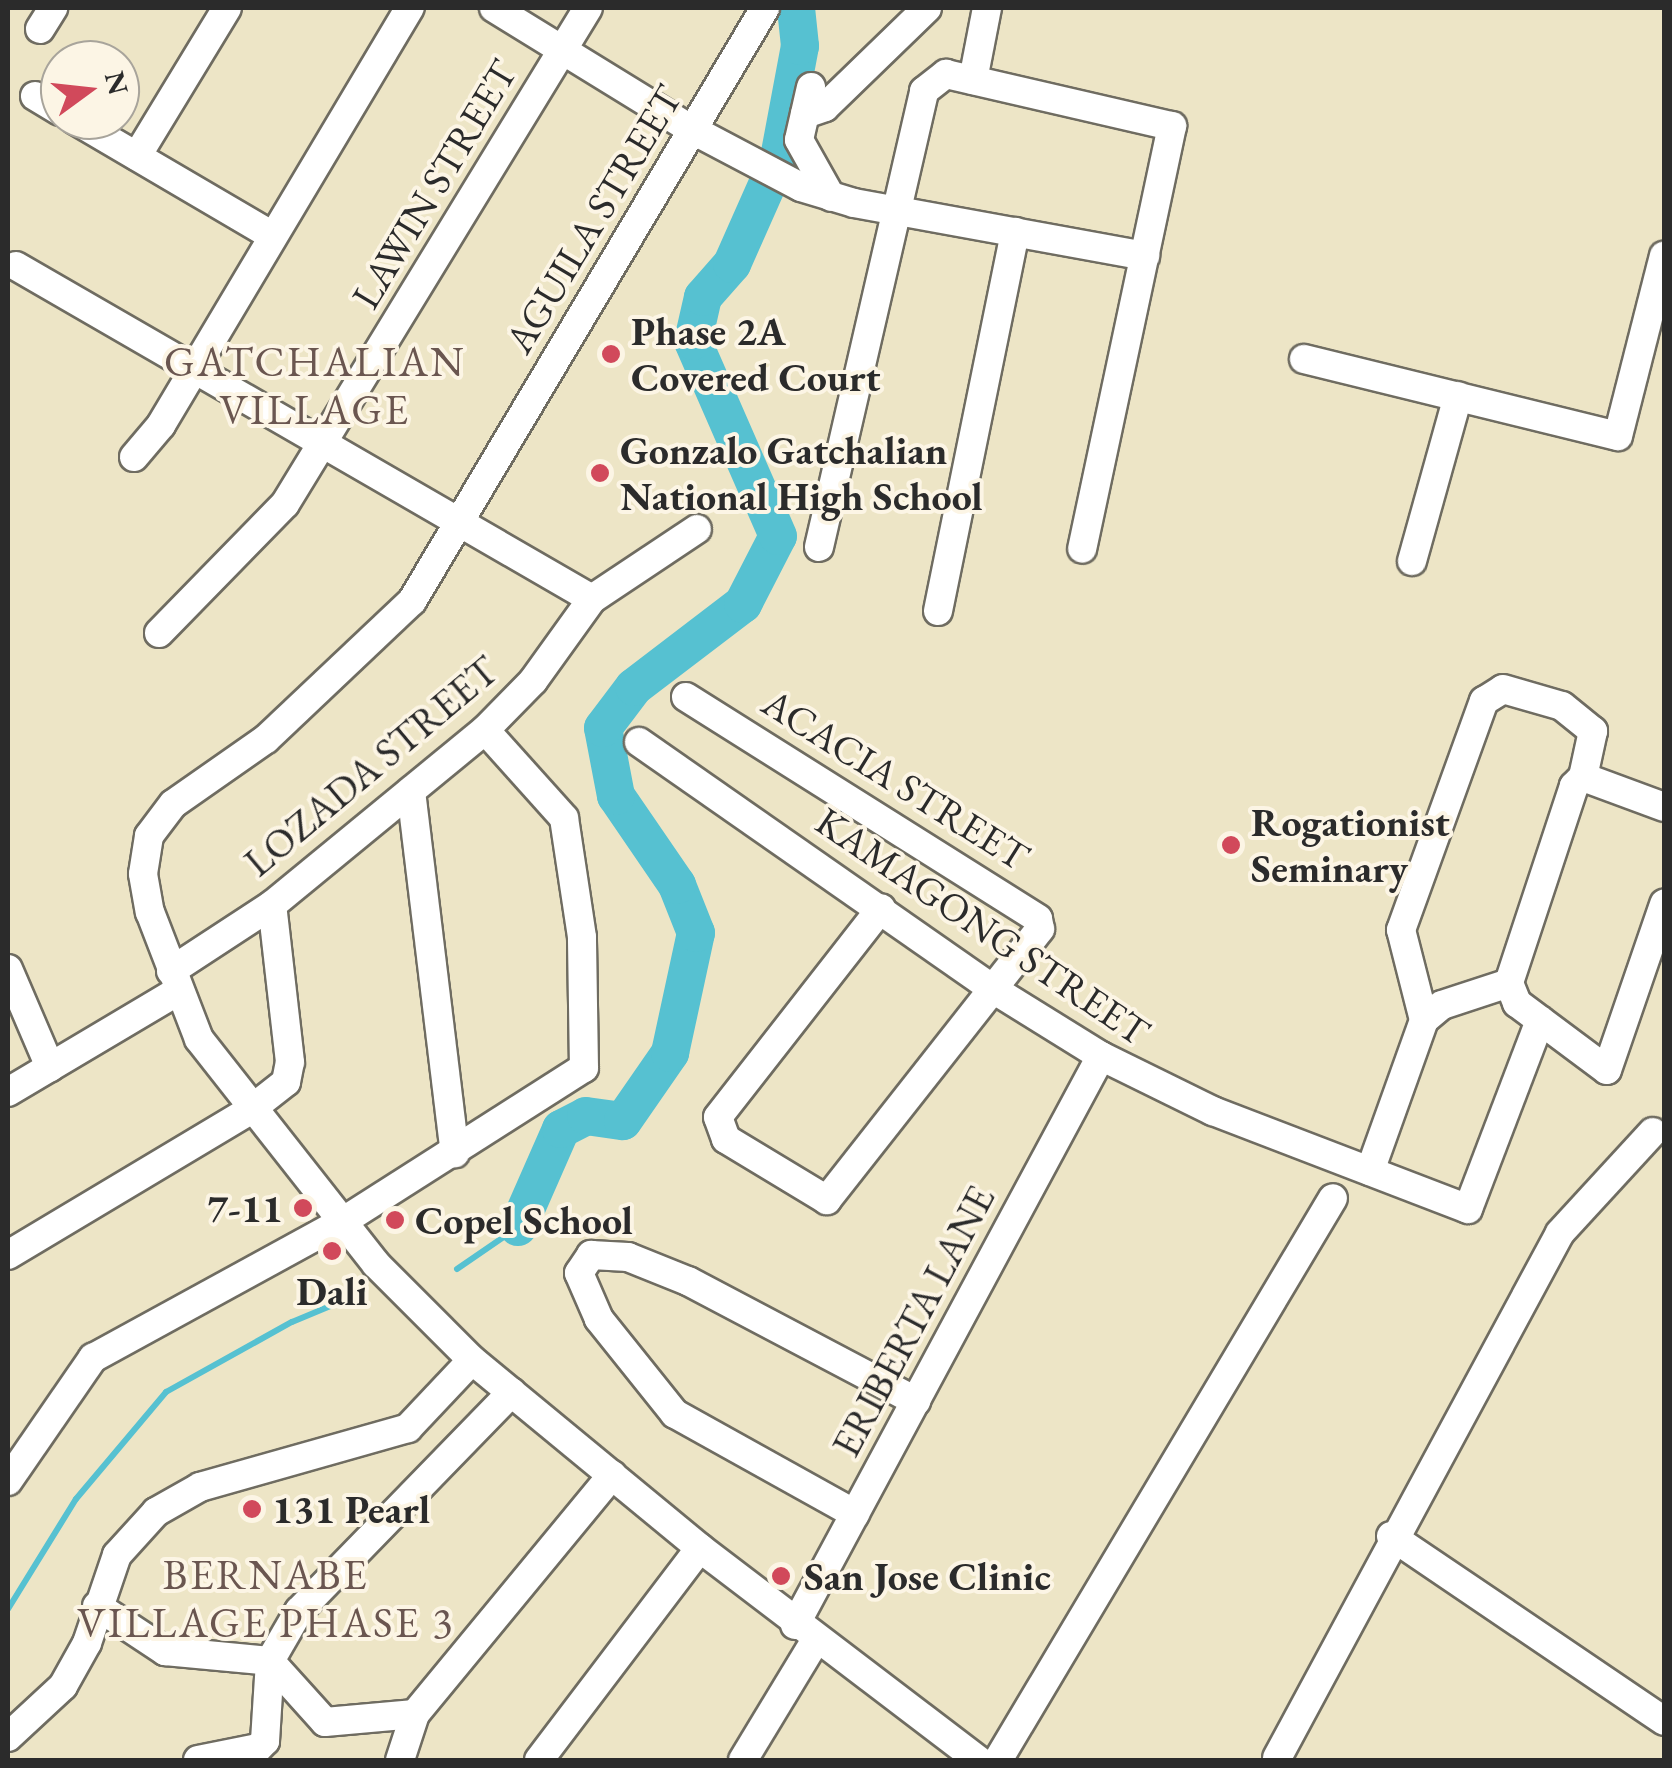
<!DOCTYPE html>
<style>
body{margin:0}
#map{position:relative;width:1672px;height:1768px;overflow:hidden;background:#ede5c6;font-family:"EB Garamond",serif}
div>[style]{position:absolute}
.stream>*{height:6px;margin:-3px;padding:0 3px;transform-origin:3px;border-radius:3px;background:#56c1d1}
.river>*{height:38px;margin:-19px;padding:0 19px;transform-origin:19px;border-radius:19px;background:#56c1d1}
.roads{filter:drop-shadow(2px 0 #6f6c61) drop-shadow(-2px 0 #6f6c61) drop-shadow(0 2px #6f6c61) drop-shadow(0 -2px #6f6c61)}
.minor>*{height:28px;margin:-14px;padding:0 14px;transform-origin:14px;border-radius:14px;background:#fff}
.dots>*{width:28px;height:28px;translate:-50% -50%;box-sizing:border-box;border:5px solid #fcf5e5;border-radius:50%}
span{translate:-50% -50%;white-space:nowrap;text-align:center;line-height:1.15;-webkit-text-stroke:8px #fcf5e5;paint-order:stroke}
.street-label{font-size:40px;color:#2b2b2b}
.poi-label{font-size:40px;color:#2b2b2b;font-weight:700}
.left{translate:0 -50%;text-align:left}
.right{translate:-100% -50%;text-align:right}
.neighbourhood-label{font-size:42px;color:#6a5650;letter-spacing:2.5px}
.frame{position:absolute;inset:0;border:10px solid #2b2b2b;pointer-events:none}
.north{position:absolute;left:40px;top:40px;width:100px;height:100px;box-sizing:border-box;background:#fcf5e5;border:2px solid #a8a49b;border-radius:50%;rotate:75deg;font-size:28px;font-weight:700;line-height:40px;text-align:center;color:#2b2b2b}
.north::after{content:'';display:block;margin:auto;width:35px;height:45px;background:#d1495b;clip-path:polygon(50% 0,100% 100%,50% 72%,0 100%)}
</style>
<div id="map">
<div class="stream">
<div style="left:457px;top:1269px;width:74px;rotate:-34.5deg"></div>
<div style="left:8px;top:1609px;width:129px;rotate:-58.3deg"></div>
<div style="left:76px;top:1499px;width:140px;rotate:-49.9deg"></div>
<div style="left:166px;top:1392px;width:144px;rotate:-29.1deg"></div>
<div style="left:292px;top:1322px;width:78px;rotate:-22.6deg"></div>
</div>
<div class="river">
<div style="left:518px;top:1227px;width:107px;rotate:-66.3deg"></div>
<div style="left:561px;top:1129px;width:28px;rotate:-27deg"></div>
<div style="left:586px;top:1116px;width:37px;rotate:8deg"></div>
<div style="left:623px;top:1121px;width:83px;rotate:-55.3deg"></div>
<div style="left:670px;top:1053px;width:123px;rotate:-77.8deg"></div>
<div style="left:696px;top:933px;width:52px;rotate:-111.6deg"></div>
<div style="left:677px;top:885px;width:108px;rotate:-124.4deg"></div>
<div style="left:616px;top:796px;width:69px;rotate:-100.8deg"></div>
<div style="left:603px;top:728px;width:51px;rotate:-52.9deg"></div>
<div style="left:634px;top:687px;width:137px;rotate:-37.3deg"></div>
<div style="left:743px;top:604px;width:76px;rotate:-62.8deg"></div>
<div style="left:778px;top:536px;width:213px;rotate:-113.6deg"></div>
<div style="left:693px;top:341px;width:45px;rotate:-77.2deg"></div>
<div style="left:703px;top:297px;width:44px;rotate:-48.7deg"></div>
<div style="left:732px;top:264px;width:116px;rotate:-66.1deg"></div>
<div style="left:779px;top:158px;width:114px;rotate:-79.4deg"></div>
<div style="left:800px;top:46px;width:38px;rotate:-96deg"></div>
</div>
<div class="roads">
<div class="minor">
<div style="left:494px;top:8px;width:231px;rotate:31.6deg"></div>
<div style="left:691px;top:129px;width:124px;rotate:27.8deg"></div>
<div style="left:801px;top:187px;width:55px;rotate:16.8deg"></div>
<div style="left:854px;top:203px;width:296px;rotate:10.3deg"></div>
<div style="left:765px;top:8px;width:690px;rotate:120.76deg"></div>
<div style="left:412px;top:601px;width:201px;rotate:136.6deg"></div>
<div style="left:266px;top:739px;width:113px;rotate:145deg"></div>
<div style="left:173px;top:804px;width:40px;rotate:127deg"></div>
<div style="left:149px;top:836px;width:38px;rotate:99deg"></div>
<div style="left:143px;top:874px;width:39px;rotate:80deg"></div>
<div style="left:150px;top:912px;width:136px;rotate:68.9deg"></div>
<div style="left:199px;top:1039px;width:286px;rotate:51.8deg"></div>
<div style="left:376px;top:1264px;width:136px;rotate:45deg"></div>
<div style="left:472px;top:1360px;width:296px;rotate:39.5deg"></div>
<div style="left:700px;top:1548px;width:350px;rotate:37.3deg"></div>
<div style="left:40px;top:29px;width:25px;rotate:-58deg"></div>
<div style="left:973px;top:80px;width:73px;rotate:-79deg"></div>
<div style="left:811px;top:87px;width:54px;rotate:102.8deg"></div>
<div style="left:799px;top:140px;width:65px;rotate:60.7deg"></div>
<div style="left:35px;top:96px;width:29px;rotate:31deg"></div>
<div style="left:805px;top:114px;width:21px;rotate:-19deg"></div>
<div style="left:825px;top:107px;width:142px;rotate:-44.1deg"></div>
<div style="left:75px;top:120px;width:229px;rotate:30.4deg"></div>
<div style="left:137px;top:156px;width:173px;rotate:-58.7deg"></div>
<div style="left:16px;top:266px;width:665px;rotate:30.03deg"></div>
<div style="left:1304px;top:359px;width:323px;rotate:13.8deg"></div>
<div style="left:1618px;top:436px;width:186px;rotate:-75.7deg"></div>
<div style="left:134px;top:457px;width:42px;rotate:-49.8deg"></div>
<div style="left:161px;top:425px;width:486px;rotate:-59.2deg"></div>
<div style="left:819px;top:547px;width:468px;rotate:-77deg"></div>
<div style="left:924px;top:91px;width:28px;rotate:-38deg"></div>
<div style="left:946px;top:74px;width:232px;rotate:13deg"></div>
<div style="left:1172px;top:126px;width:432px;rotate:102deg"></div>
<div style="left:1412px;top:561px;width:171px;rotate:-74.4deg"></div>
<div style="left:938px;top:611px;width:387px;rotate:-78.5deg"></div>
<div style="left:159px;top:633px;width:180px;rotate:-45.7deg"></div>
<div style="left:285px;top:504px;width:581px;rotate:-58.58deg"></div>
<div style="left:686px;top:697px;width:416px;rotate:32.2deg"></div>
<div style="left:1038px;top:919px;width:10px;rotate:79deg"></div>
<div style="left:1040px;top:929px;width:345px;rotate:128.2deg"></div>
<div style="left:827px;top:1200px;width:118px;rotate:-148.9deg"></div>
<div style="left:726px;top:1139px;width:23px;rotate:-110deg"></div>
<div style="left:718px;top:1117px;width:265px;rotate:-52deg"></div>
<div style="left:639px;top:742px;width:432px;rotate:34.9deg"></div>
<div style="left:993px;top:989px;width:127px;rotate:31.8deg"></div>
<div style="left:1101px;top:1056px;width:125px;rotate:26.2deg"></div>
<div style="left:1213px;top:1111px;width:273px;rotate:21deg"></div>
<div style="left:1468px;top:1209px;width:202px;rotate:-69.1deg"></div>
<div style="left:1583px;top:777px;width:86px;rotate:20.3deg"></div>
<div style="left:411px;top:791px;width:365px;rotate:83.1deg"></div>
<div style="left:8px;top:969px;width:107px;rotate:66.8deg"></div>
<div style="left:171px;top:971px;width:121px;rotate:-33.2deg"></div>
<div style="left:272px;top:905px;width:276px;rotate:-39.4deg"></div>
<div style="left:485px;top:730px;width:69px;rotate:-45.6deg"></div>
<div style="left:533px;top:681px;width:101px;rotate:-54.3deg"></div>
<div style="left:592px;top:599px;width:126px;rotate:-33.7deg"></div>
<div style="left:1424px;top:1020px;width:93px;rotate:-104.3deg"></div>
<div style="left:1401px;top:930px;width:244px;rotate:-70.1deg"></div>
<div style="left:1484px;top:701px;width:22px;rotate:-32deg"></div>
<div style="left:1503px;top:689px;width:61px;rotate:16.1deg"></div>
<div style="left:1562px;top:706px;width:40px;rotate:39deg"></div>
<div style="left:1593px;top:731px;width:47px;rotate:102.3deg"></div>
<div style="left:1583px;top:777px;width:13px;rotate:135deg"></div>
<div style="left:1574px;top:786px;width:207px;rotate:108.3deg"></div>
<div style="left:1509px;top:983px;width:22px;rotate:68deg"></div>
<div style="left:1517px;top:1003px;width:112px;rotate:36.7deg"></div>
<div style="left:1607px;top:1070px;width:176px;rotate:-71deg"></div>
<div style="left:8px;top:1092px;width:198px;rotate:-30.7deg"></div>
<div style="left:1370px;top:1171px;width:160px;rotate:-70.3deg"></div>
<div style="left:1424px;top:1020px;width:23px;rotate:-40deg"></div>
<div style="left:1442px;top:1005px;width:71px;rotate:-18.2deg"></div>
<div style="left:8px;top:1255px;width:281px;rotate:-30.9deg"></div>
<div style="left:249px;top:1111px;width:47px;rotate:-38.1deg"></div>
<div style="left:286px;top:1082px;width:20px;rotate:-79deg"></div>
<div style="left:290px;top:1062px;width:158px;rotate:-96.5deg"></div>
<div style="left:8px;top:1481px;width:150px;rotate:-55.4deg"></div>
<div style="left:93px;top:1358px;width:287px;rotate:-28.7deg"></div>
<div style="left:345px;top:1220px;width:283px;rotate:-32.5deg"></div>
<div style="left:584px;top:1068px;width:131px;rotate:-90.9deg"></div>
<div style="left:582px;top:937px;width:120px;rotate:-98.6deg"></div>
<div style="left:564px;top:818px;width:118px;rotate:-131.9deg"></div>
<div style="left:855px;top:1514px;width:206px;rotate:-150.9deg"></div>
<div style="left:675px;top:1414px;width:122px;rotate:-128.7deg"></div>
<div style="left:599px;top:1319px;width:50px;rotate:-113.5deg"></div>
<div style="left:579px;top:1273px;width:22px;rotate:-56deg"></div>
<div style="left:591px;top:1255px;width:37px;rotate:3deg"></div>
<div style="left:628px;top:1257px;width:65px;rotate:21.8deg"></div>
<div style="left:688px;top:1281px;width:258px;rotate:27.8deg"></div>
<div style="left:1391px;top:1536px;width:330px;rotate:34.1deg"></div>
<div style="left:97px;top:1606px;width:82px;rotate:33.5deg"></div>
<div style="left:165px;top:1651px;width:105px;rotate:5.4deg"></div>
<div style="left:795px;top:1625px;width:646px;rotate:-61.73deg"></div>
<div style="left:270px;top:1661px;width:82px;rotate:48deg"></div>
<div style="left:325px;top:1722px;width:90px;rotate:-5.1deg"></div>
<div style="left:8px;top:1737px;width:75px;rotate:-42.8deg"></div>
<div style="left:63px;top:1686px;width:49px;rotate:-60.8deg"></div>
<div style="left:87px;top:1643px;width:93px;rotate:-71.2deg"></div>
<div style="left:117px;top:1555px;width:58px;rotate:-47.8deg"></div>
<div style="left:156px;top:1512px;width:51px;rotate:-29.6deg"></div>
<div style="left:200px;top:1487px;width:216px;rotate:-15.8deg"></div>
<div style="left:408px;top:1428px;width:93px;rotate:-46.7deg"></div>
<div style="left:1277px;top:1758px;width:596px;rotate:-61.67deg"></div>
<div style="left:1560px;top:1233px;width:137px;rotate:-47.4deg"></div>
<div style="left:198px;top:1760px;width:61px;rotate:-11.3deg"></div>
<div style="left:258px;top:1748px;width:10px;rotate:-45deg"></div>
<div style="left:265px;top:1741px;width:80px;rotate:-86.4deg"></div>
<div style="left:270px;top:1661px;width:58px;rotate:-59.9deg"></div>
<div style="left:299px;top:1611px;width:305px;rotate:-45.8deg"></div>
<div style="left:400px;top:1760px;width:48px;rotate:-71.9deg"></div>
<div style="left:415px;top:1714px;width:310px;rotate:-50.5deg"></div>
<div style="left:539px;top:1760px;width:266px;rotate:-52.8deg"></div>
<div style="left:743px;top:1760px;width:139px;rotate:-58.8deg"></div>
<div style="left:998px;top:1760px;width:654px;rotate:-59.2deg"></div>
</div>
</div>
<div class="dots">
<div style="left:611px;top:354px;background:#d1495b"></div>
<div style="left:600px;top:473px;background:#d1495b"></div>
<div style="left:1231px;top:845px;background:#d1495b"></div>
<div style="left:303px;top:1208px;background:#d1495b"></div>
<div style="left:395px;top:1220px;background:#d1495b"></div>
<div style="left:332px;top:1251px;background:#d1495b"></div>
<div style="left:252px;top:1509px;background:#d1495b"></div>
<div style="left:781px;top:1576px;background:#d1495b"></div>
</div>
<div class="street-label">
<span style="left:434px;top:184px;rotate:-59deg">LAWIN STREET</span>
<span style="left:593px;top:219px;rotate:-59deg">AGUILA STREET</span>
<span style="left:371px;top:766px;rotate:-40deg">LOZADA STREET</span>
<span style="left:896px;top:779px;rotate:32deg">ACACIA STREET</span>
<span style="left:983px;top:926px;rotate:34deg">KAMAGONG STREET</span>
<span style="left:913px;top:1321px;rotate:-62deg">ERIBERTA LANE</span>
</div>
<div class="poi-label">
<span class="left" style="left:631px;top:354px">Phase 2A<br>Covered Court</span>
<span class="left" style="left:620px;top:473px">Gonzalo Gatchalian<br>National High School</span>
<span class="left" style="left:1251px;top:845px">Rogationist<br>Seminary</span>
<span class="right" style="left:283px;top:1208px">7-11</span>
<span class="left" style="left:415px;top:1220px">Copel School</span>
<span style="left:332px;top:1291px">Dali</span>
<span class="left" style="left:272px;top:1509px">131 Pearl</span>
<span class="left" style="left:804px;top:1576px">San Jose Clinic</span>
</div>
<div class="neighbourhood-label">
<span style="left:315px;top:386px">GATCHALIAN<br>VILLAGE</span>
<span style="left:266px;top:1599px">BERNABE<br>VILLAGE PHASE 3</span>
</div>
<div class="frame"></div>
<div class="north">N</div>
</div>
